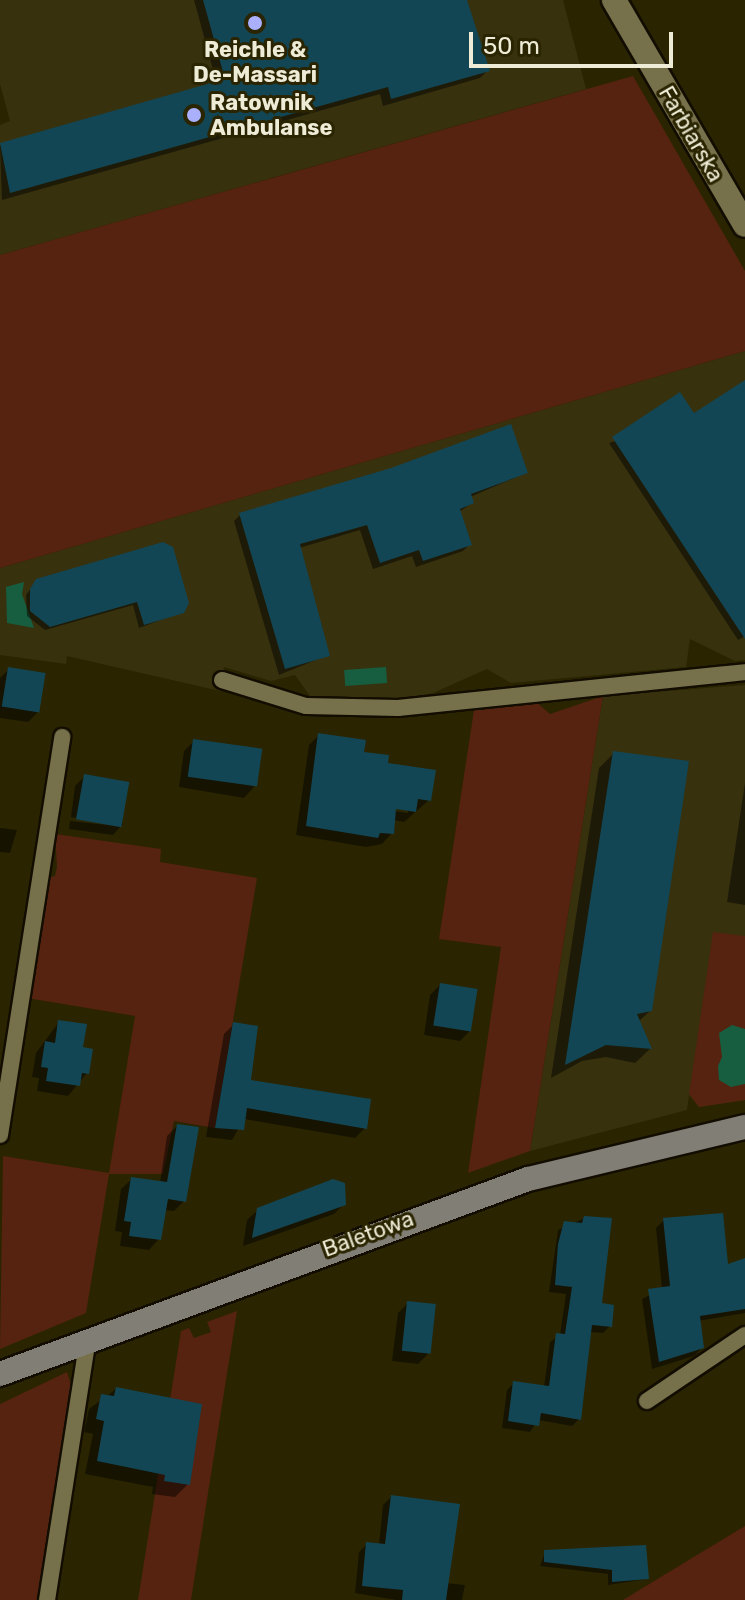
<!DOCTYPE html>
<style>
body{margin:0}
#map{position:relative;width:745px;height:1600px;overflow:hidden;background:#2a2500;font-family:Rubik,sans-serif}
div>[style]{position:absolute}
.built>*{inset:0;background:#37310e}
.green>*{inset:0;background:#55230f}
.water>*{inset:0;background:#175e40;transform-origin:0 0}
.shadow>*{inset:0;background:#0007}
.building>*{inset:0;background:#134654;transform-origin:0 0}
.roads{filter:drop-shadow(2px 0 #120d00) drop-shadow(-2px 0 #120d00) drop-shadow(0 2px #120d00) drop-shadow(0 -2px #120d00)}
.lane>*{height:16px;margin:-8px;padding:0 8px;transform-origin:8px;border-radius:8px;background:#77714b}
.street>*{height:24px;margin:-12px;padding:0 12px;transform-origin:12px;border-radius:12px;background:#77714b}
.secondary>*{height:24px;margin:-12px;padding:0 12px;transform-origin:12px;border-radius:12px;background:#817e76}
.dots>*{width:22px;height:22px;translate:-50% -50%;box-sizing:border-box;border:4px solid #2a2500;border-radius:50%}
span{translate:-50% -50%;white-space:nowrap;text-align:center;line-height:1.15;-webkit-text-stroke:6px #2a2500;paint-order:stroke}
.poi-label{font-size:22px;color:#eeebd6;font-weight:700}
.left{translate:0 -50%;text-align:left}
.street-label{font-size:22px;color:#eeebd6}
.scale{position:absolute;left:469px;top:32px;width:204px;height:36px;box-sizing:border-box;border:4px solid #eeebd6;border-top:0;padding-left:10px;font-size:24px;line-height:28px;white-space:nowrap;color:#eeebd6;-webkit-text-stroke:6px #2a2500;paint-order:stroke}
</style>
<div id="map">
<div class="built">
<div style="clip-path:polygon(0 0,563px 0,586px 89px,0 255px,0 125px,10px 121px,0 84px)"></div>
<div style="clip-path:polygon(745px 351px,745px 660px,735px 661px,690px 639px,686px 667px,511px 683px,487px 669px,433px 693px,394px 701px,310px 696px,295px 675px,271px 681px,224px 667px,220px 691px,67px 656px,66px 664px,0 655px,0 568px)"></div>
<div style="clip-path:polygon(745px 685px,745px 1100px,699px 1107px,689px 1095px,687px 1110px,530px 1151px,603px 696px)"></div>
</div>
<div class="green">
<div style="clip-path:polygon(633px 76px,745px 271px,745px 351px,0 568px,0 255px)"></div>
<div style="clip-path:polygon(603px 696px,530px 1151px,468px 1173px,501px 947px,439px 939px,474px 710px,535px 701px,550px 714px)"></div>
<div style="clip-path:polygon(55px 834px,161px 849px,160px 862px,257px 878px,215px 1128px,174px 1121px,163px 1174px,109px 1174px,86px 1313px,0 1349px,3px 1156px,109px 1173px,135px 1016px,27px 998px,48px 878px,55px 876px,57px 867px)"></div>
<div style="clip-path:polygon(713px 932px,745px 936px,745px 1100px,699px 1107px,689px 1094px)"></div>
<div style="clip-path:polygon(237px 1311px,191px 1600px,138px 1600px,181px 1331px,189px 1328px,194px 1338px,211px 1332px,207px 1322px)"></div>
<div style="clip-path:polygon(67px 1372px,73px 1392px,39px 1600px,0 1600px,0 1404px)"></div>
<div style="clip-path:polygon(745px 1526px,745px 1600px,623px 1600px,664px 1575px)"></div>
</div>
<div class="water">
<div style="clip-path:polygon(24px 582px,22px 594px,34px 628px,7px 623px,6px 587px)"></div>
<div style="left:386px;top:667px;width:16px;height:42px;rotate:86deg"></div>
<div style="clip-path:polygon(732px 1025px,745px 1029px,745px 1084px,731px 1087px,719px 1080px,718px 1066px,722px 1057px,719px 1033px)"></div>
</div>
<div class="shadow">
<div style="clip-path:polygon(194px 0,388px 0,399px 40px,473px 19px,488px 70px,480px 78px,383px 106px,380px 94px,2px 200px,0 145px,217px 84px)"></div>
<div style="clip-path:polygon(745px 382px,745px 636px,738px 640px,609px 443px,693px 416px)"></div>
<div style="clip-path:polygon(526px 473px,470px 497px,472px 503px,459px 512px,470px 544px,463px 551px,416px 567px,412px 556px,373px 569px,360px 530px,299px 548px,328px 655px,279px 675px,234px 521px,241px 514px)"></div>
<div style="clip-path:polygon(37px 580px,182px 612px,139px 628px,133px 605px,45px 630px,27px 616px,26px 595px)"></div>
<div style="clip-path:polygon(9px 669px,38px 712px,28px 722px,0 718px,0 678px)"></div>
<div style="clip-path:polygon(evenodd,319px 735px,386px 764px,429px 800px,404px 822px,393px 820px,392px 833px,382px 844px,366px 847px,296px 835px,309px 745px,319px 735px,387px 806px,408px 809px,408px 813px,386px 810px,387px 806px)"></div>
<div style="clip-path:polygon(194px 741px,254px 787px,244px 798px,179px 787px,184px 751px)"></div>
<div style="clip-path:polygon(614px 753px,650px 1011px,638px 1022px,650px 1049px,635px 1063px,606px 1057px,582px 1061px,551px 1078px,599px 768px)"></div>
<div style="clip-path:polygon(85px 776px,123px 824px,113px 835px,69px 829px,70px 821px,117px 826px,71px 817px,75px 786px)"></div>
<div style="clip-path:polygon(745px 783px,745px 905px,727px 902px)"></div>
<div style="clip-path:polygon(0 828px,17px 830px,10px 853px,0 852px)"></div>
<div style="clip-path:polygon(440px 985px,470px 1031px,460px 1041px,424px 1035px,430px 995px)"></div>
<div style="clip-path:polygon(59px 1022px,81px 1049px,87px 1073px,68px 1096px,37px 1091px,39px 1078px,32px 1077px,36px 1053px)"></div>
<div style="clip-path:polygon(234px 1024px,248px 1081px,365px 1128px,355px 1138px,244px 1119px,232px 1140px,206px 1137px,224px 1034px)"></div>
<div style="clip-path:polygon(177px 1126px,184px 1201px,174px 1211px,164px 1210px,159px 1239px,149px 1250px,120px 1246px,122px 1232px,115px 1231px,121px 1189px,132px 1179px,160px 1183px,167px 1136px)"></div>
<div style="clip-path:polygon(344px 1204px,334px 1214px,243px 1246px,247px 1220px,258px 1210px)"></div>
<div style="clip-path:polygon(585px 1218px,600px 1305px,610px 1326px,603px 1333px,589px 1332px,579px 1419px,572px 1426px,538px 1420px,530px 1432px,502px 1428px,507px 1390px,514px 1383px,544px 1387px,550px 1342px,560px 1335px,566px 1294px,549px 1292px,558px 1230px)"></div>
<div style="clip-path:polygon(664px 1220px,726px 1266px,745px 1260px,745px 1313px,698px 1321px,702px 1348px,694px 1356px,652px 1369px,642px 1299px,662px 1289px,656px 1228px)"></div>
<div style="clip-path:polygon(408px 1303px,428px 1354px,418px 1364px,392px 1361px,398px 1313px)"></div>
<div style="clip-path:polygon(116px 1389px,188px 1484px,175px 1497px,152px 1494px,153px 1487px,85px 1474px,93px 1434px,84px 1432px,89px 1409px)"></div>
<div style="clip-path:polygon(391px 1497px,446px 1583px,465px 1585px,462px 1600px,396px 1600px,355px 1593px,359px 1552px,367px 1544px,379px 1545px,383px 1505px)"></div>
<div style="clip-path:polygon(545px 1552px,647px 1579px,608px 1585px,608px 1574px,540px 1566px)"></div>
</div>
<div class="building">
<div style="clip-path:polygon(203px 0,467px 0,490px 71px,391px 99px,388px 87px,10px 193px,0 143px,225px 79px)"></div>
<div style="clip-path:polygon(745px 380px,745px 639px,612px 437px,680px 392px,694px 413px)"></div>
<div style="clip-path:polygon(511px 424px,528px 473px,471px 494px,474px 503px,460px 509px,472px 545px,423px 561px,419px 550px,380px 563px,367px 525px,300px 544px,330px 656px,285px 669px,239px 513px,391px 468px)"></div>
<div style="clip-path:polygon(163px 542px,173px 547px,189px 603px,184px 613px,144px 625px,137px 602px,50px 627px,30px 611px,30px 589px,36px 579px)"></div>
<div style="left:8px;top:667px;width:38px;height:40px;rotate:9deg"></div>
<div style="clip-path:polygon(318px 733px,366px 740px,364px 752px,389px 755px,388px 763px,436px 770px,431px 801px,418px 799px,416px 812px,396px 809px,394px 834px,380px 833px,378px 838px,306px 826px)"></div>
<div style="left:193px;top:739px;width:70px;height:38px;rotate:8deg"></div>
<div style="clip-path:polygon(613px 751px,689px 761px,652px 1011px,637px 1014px,652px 1049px,606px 1045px,565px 1065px)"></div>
<div style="left:84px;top:774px;width:46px;height:46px;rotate:10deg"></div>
<div style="left:440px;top:983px;width:38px;height:43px;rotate:9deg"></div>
<div style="clip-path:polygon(58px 1020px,87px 1024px,83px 1047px,93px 1049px,89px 1074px,82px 1073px,80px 1086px,46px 1081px,48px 1068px,41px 1067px,45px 1041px,55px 1043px)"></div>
<div style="clip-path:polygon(233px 1022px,258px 1026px,251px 1080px,371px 1099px,367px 1129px,247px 1108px,244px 1130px,215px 1128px)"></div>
<div style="clip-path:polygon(177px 1124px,199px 1127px,186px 1202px,168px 1199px,161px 1240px,129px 1236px,131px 1222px,124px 1221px,131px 1177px,167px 1182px)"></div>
<div style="clip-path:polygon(333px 1179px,345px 1183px,346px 1205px,252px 1238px,257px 1208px)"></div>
<div style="clip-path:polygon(723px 1213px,728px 1264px,745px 1258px,745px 1309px,700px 1316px,704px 1348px,659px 1362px,648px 1289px,670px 1286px,663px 1218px)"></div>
<div style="clip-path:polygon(584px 1216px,612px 1218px,602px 1303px,614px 1305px,612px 1327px,592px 1325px,581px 1420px,541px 1413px,539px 1426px,508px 1421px,513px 1381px,549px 1386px,556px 1333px,565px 1334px,572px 1287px,555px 1285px,558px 1244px,564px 1221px,582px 1223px)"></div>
<div style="left:407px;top:1301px;width:29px;height:50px;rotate:6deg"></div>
<div style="clip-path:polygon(116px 1387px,202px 1404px,190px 1485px,164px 1481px,165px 1475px,97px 1461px,104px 1421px,96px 1419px,101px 1394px,114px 1396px)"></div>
<div style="clip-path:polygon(391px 1495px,460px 1504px,446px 1600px,402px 1600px,403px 1590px,362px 1586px,366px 1542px,385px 1544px)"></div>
<div style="clip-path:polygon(646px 1545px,649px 1579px,612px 1582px,612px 1570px,544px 1562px,544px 1550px)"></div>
</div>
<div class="roads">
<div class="lane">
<div style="left:222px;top:680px;width:88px;rotate:17.2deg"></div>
<div style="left:306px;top:706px;width:92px;rotate:1.2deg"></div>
<div style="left:398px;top:708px;width:349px;rotate:-5.9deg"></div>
<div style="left:0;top:1135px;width:403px;rotate:-81.1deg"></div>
<div style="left:647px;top:1401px;width:118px;rotate:-34deg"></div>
<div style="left:47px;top:1600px;width:265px;rotate:-81.1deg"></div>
</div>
<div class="street">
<div style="left:614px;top:0;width:260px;rotate:59.8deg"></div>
</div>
<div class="secondary">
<div style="left:0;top:1374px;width:563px;rotate:-20.27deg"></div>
<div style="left:528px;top:1179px;width:223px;rotate:-13.5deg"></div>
</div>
</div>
<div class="dots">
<div style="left:255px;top:23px;background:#aab0fb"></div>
<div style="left:194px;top:115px;background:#aab0fb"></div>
</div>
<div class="poi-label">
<span style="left:255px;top:62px">Reichle &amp;<br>De-Massari</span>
<span class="left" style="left:210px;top:115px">Ratownik<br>Ambulanse</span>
</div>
<div class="street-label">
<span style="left:691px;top:134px;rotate:60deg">Farbiarska</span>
<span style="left:368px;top:1234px;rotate:-20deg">Baletowa</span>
</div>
<div class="scale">50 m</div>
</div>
